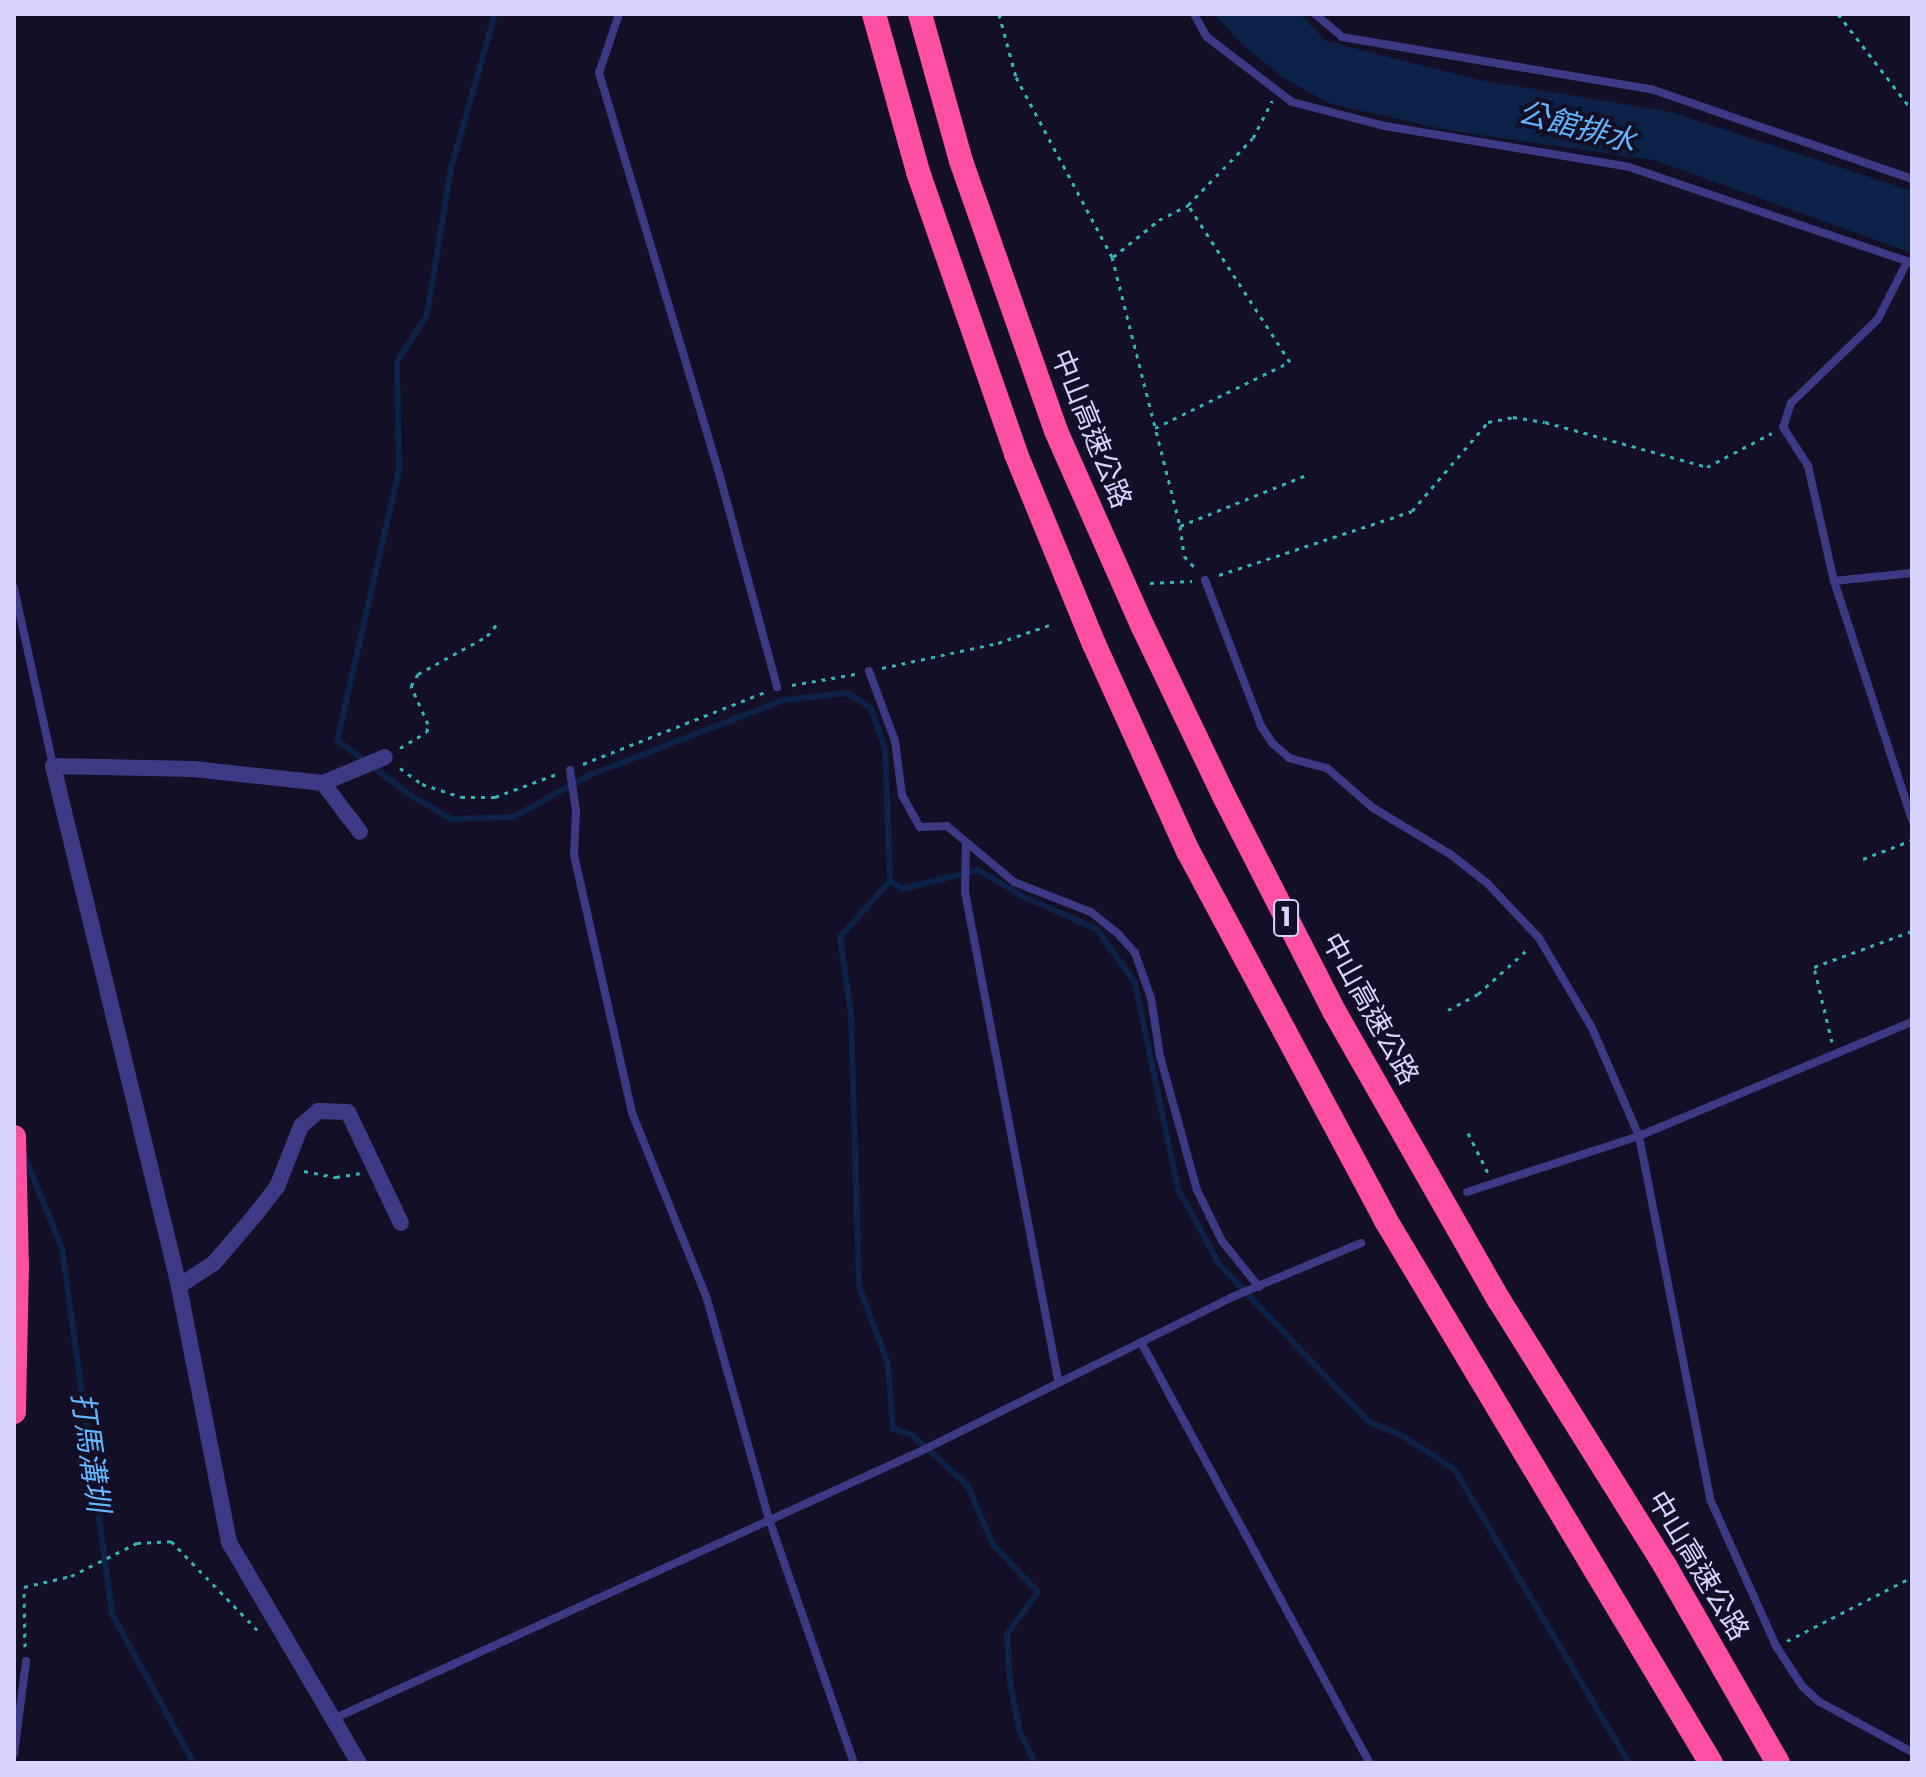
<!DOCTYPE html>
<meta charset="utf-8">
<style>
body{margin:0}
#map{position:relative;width:1926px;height:1777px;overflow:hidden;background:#130f26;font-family:Poppins,"Noto Sans TC",sans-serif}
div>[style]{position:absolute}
.water>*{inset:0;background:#0c2248}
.stream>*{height:6px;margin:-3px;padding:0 3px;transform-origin:3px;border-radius:3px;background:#0c2248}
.path>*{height:3px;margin-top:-1.5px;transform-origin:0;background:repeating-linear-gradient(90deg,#2fb8b0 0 4px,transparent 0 10px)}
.lane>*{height:8px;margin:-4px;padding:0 4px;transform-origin:4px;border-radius:4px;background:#3d3a85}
.street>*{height:16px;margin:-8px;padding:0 8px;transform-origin:8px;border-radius:8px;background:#3d3a85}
.highway>*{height:24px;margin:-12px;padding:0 12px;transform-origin:12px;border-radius:12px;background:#ff4fa3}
span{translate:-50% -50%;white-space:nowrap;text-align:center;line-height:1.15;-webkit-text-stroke:8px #130f26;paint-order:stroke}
.shield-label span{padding:2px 6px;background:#130f26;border:2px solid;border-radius:6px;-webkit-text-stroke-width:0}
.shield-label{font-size:26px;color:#d9d4ff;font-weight:700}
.street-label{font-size:28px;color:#d9d4ff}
.water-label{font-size:30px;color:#62b6ff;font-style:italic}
.frame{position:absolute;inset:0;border:16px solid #d9d4ff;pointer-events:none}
</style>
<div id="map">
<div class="water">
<div style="clip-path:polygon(1214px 14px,1300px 14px,1326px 41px,1480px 80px,1671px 112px,1912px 191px,1912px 253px,1654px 160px,1447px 130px,1331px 104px,1282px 77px,1244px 46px)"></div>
</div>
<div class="stream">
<div style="left:495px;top:14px;width:160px;rotate:105.9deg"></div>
<div style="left:451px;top:168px;width:149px;rotate:99.3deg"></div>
<div style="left:427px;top:315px;width:56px;rotate:122.6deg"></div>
<div style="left:397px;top:362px;width:108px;rotate:88.9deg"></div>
<div style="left:399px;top:470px;width:277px;rotate:102.9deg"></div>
<div style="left:337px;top:740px;width:95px;rotate:36.9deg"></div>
<div style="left:413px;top:797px;width:45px;rotate:29.4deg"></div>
<div style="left:452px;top:819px;width:61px;rotate:-1.9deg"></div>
<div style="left:513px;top:817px;width:88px;rotate:-28.6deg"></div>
<div style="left:590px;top:775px;width:207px;rotate:-21.2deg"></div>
<div style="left:783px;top:700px;width:64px;rotate:-6.2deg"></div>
<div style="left:847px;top:693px;width:28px;rotate:32deg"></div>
<div style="left:871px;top:708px;width:43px;rotate:71.1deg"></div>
<div style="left:885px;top:749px;width:132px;rotate:87.8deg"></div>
<div style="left:890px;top:881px;width:75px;rotate:131.8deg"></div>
<div style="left:840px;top:937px;width:78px;rotate:81.9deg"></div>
<div style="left:851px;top:1014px;width:272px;rotate:88.3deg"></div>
<div style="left:859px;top:1286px;width:83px;rotate:69.6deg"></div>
<div style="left:888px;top:1364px;width:65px;rotate:85.6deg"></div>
<div style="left:893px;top:1429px;width:20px;rotate:18deg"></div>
<div style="left:912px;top:1435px;width:76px;rotate:42.3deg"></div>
<div style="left:968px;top:1486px;width:64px;rotate:67deg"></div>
<div style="left:993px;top:1545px;width:65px;rotate:46.2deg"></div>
<div style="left:1038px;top:1592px;width:52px;rotate:126.4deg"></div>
<div style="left:1007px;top:1634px;width:49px;rotate:86.5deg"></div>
<div style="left:1010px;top:1683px;width:50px;rotate:78.5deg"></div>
<div style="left:1020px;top:1732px;width:34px;rotate:64deg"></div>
<div style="left:890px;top:881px;width:15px;rotate:32deg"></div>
<div style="left:903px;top:889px;width:77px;rotate:-14.2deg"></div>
<div style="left:978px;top:870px;width:53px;rotate:30.4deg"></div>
<div style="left:1024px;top:897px;width:80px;rotate:23.7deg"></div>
<div style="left:1097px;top:929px;width:66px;rotate:54.9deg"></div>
<div style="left:1135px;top:983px;width:210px;rotate:78.2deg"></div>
<div style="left:1178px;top:1189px;width:85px;rotate:61.3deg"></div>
<div style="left:1219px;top:1264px;width:216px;rotate:46.5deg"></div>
<div style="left:1368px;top:1421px;width:39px;rotate:24deg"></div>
<div style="left:1404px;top:1437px;width:59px;rotate:32.6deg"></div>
<div style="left:1454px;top:1469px;width:342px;rotate:59.2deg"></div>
<div style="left:24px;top:1155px;width:100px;rotate:67.8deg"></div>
<div style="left:62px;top:1248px;width:369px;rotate:82.2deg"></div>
<div style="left:112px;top:1614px;width:170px;rotate:61.2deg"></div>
</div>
<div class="path">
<div style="left:999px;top:14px;width:65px;rotate:74.9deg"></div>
<div style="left:1016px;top:77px;width:204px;rotate:61.9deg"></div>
<div style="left:1112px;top:257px;width:277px;rotate:75.8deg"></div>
<div style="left:1180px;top:526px;width:30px;rotate:82deg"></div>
<div style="left:1184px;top:556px;width:19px;rotate:47deg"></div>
<div style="left:1838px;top:14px;width:121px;rotate:52.4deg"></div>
<div style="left:1113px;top:257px;width:59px;rotate:-38.8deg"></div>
<div style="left:1159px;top:220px;width:33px;rotate:-27deg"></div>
<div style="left:1155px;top:428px;width:150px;rotate:-26.1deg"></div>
<div style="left:1290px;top:362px;width:187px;rotate:-123deg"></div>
<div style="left:1188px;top:205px;width:93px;rotate:-45.9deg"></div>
<div style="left:1253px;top:138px;width:42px;rotate:-62.8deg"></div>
<div style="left:1180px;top:526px;width:136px;rotate:-22deg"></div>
<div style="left:1219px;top:575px;width:203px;rotate:-18.3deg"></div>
<div style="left:1412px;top:511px;width:117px;rotate:-49.5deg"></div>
<div style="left:1488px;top:422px;width:25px;rotate:-11deg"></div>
<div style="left:1513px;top:417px;width:32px;rotate:9deg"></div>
<div style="left:1545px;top:422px;width:168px;rotate:15.5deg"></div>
<div style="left:1707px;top:467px;width:73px;rotate:-27.6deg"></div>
<div style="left:1150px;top:583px;width:42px;rotate:-2.7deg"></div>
<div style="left:882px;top:668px;width:119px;rotate:-12.2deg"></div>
<div style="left:998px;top:643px;width:54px;rotate:-19.4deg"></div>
<div style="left:792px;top:685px;width:64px;rotate:-9.9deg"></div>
<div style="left:400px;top:748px;width:31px;rotate:-31deg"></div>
<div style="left:427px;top:732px;width:8px;rotate:-83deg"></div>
<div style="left:428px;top:724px;width:42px;rotate:-114.1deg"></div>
<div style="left:411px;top:686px;width:14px;rotate:-60deg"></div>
<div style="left:418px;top:674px;width:79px;rotate:-28.8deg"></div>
<div style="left:487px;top:636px;width:16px;rotate:-50deg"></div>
<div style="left:583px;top:764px;width:196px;rotate:-21.6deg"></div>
<div style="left:400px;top:768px;width:27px;rotate:36deg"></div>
<div style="left:422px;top:784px;width:41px;rotate:18.4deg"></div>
<div style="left:461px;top:797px;width:34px"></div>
<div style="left:495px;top:797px;width:66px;rotate:-20.4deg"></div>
<div style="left:1863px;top:859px;width:53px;rotate:-21.2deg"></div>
<div style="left:1448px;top:1010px;width:34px;rotate:-28deg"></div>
<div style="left:1478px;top:994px;width:67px;rotate:-42deg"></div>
<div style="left:1832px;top:1042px;width:77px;rotate:-103.5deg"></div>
<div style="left:1814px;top:967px;width:104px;rotate:-20.2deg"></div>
<div style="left:1468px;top:1133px;width:45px;rotate:63.4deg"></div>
<div style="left:304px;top:1171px;width:33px;rotate:11deg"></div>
<div style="left:336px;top:1177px;width:24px;rotate:-9deg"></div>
<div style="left:1787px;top:1641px;width:140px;rotate:-27.1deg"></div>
<div style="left:25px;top:1647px;width:60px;rotate:-91deg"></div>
<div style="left:24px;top:1587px;width:48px;rotate:-13.2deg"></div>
<div style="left:71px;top:1576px;width:74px;rotate:-26.6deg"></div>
<div style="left:137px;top:1543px;width:34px;rotate:-3deg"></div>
<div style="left:171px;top:1541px;width:128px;rotate:45.9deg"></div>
</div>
<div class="lane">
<div style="left:619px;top:14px;width:62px;rotate:108.7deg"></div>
<div style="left:599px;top:73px;width:418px;rotate:73.3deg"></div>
<div style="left:719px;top:473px;width:222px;rotate:74.8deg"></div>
<div style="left:1194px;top:14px;width:26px;rotate:61deg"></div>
<div style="left:1207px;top:37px;width:107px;rotate:37.4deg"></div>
<div style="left:1292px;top:102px;width:96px;rotate:14.5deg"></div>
<div style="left:1385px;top:126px;width:247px;rotate:9.5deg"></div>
<div style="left:1629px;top:167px;width:299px;rotate:18.7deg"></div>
<div style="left:1315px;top:14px;width:35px;rotate:40deg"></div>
<div style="left:1342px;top:37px;width:313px;rotate:9.6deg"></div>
<div style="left:1651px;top:89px;width:276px;rotate:19deg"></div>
<div style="left:1907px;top:262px;width:64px;rotate:117deg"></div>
<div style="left:1878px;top:319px;width:121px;rotate:136deg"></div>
<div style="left:1791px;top:403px;width:25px;rotate:108deg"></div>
<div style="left:1783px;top:427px;width:46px;rotate:57.3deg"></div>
<div style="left:1808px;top:466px;width:118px;rotate:77.3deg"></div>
<div style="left:1834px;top:581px;width:251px;rotate:71.9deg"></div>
<div style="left:1205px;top:580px;width:156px;rotate:69deg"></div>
<div style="left:1261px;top:726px;width:20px;rotate:57deg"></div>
<div style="left:1272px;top:743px;width:23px;rotate:41deg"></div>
<div style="left:1289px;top:758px;width:39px;rotate:15deg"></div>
<div style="left:1327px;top:768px;width:61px;rotate:41deg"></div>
<div style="left:1373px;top:808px;width:90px;rotate:30.9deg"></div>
<div style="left:1450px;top:854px;width:47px;rotate:38.1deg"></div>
<div style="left:1487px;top:883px;width:76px;rotate:46.6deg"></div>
<div style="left:1539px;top:938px;width:104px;rotate:59.5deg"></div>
<div style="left:1592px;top:1028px;width:118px;rotate:66.5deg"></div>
<div style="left:1639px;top:1136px;width:370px;rotate:78.9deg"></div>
<div style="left:1710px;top:1499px;width:161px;rotate:65.8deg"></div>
<div style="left:1776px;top:1646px;width:48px;rotate:57deg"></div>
<div style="left:1802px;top:1686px;width:22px;rotate:43deg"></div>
<div style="left:1818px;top:1701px;width:107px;rotate:28.5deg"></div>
<div style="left:1834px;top:581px;width:78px;rotate:-5.9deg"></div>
<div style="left:14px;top:588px;width:182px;rotate:77.6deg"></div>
<div style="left:869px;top:671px;width:75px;rotate:69.6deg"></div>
<div style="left:895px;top:741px;width:54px;rotate:82.6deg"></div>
<div style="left:902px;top:795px;width:37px;rotate:61deg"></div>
<div style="left:920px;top:827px;width:27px;rotate:-2deg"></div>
<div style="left:947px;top:826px;width:87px;rotate:39.9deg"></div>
<div style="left:1014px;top:882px;width:83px;rotate:21.3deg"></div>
<div style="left:1091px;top:912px;width:36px;rotate:39deg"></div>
<div style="left:1119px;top:935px;width:24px;rotate:48deg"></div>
<div style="left:1135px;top:953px;width:48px;rotate:70.4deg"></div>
<div style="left:1151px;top:998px;width:59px;rotate:81.2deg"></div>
<div style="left:1160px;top:1056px;width:139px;rotate:74.6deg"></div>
<div style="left:1197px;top:1190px;width:57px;rotate:63.9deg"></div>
<div style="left:1222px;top:1241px;width:59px;rotate:51.2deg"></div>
<div style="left:570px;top:770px;width:41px;rotate:81.7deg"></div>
<div style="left:576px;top:811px;width:44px;rotate:92.6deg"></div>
<div style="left:574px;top:855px;width:264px;rotate:77.3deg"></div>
<div style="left:632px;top:1113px;width:201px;rotate:68deg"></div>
<div style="left:707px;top:1299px;width:229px;rotate:74.3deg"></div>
<div style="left:769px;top:1519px;width:258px;rotate:70.8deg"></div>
<div style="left:966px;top:843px;width:49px;rotate:91.2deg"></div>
<div style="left:965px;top:892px;width:497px;rotate:79.2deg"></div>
<div style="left:1467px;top:1192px;width:181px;rotate:-18deg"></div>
<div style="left:1639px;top:1136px;width:296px;rotate:-22.7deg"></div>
<div style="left:1141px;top:1342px;width:479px;rotate:61.5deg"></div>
<div style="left:331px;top:1720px;width:644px;rotate:-24.5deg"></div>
<div style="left:917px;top:1453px;width:352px;rotate:-26.3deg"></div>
<div style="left:1232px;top:1297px;width:140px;rotate:-22.7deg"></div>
<div style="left:14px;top:1754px;width:94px;rotate:-82.6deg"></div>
</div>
<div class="street">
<div style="left:323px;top:783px;width:67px;rotate:-22.8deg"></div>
<div style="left:179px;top:1286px;width:42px;rotate:-33.3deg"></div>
<div style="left:214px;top:1263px;width:63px;rotate:-49.5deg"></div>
<div style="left:255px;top:1215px;width:36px;rotate:-52deg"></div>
<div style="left:277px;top:1187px;width:66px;rotate:-68.5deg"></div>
<div style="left:301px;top:1126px;width:23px;rotate:-41deg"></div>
<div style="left:318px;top:1111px;width:30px;rotate:2deg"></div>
<div style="left:348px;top:1112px;width:123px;rotate:64.5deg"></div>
<div style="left:359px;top:1763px;width:256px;rotate:-120.5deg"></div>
<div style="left:229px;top:1542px;width:261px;rotate:-101.1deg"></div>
<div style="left:179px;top:1286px;width:535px;rotate:-103.62deg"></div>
<div style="left:53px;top:766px;width:141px;rotate:1.2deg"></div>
<div style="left:194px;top:769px;width:130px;rotate:6.2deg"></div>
<div style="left:323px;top:783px;width:61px;rotate:52.9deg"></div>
</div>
<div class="highway">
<div style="left:874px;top:14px;width:164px;rotate:74.4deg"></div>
<div style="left:918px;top:172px;width:299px;rotate:70.8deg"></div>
<div style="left:1016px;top:454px;width:205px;rotate:67.7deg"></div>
<div style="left:1094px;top:644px;width:227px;rotate:65.6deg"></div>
<div style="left:1188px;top:851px;width:417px;rotate:61.8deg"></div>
<div style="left:1385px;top:1219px;width:634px;rotate:59.07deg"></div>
<div style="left:920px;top:14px;width:153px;rotate:74.4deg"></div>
<div style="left:961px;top:161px;width:286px;rotate:70.6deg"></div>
<div style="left:1056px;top:431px;width:214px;rotate:66.1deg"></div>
<div style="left:1143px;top:627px;width:187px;rotate:64.4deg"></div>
<div style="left:1224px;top:796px;width:242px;rotate:62.9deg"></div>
<div style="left:1334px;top:1011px;width:333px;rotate:60.3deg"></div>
<div style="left:1499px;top:1300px;width:311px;rotate:58deg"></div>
<div style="left:1664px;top:1564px;width:229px;rotate:60.2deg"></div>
<div style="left:14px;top:1137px;width:128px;rotate:88.7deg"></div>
<div style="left:17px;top:1265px;width:147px;rotate:91.2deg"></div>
</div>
<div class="shield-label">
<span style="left:1286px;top:918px">1</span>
</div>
<div class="street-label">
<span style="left:1091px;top:429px;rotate:68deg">中山高速公路</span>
<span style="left:1370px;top:1009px;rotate:61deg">中山高速公路</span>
<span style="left:1698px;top:1566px;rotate:59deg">中山高速公路</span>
</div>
<div class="water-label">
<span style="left:1577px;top:127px;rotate:15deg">公館排水</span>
<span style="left:90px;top:1452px;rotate:82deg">打馬溝圳</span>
</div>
<div class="frame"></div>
</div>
